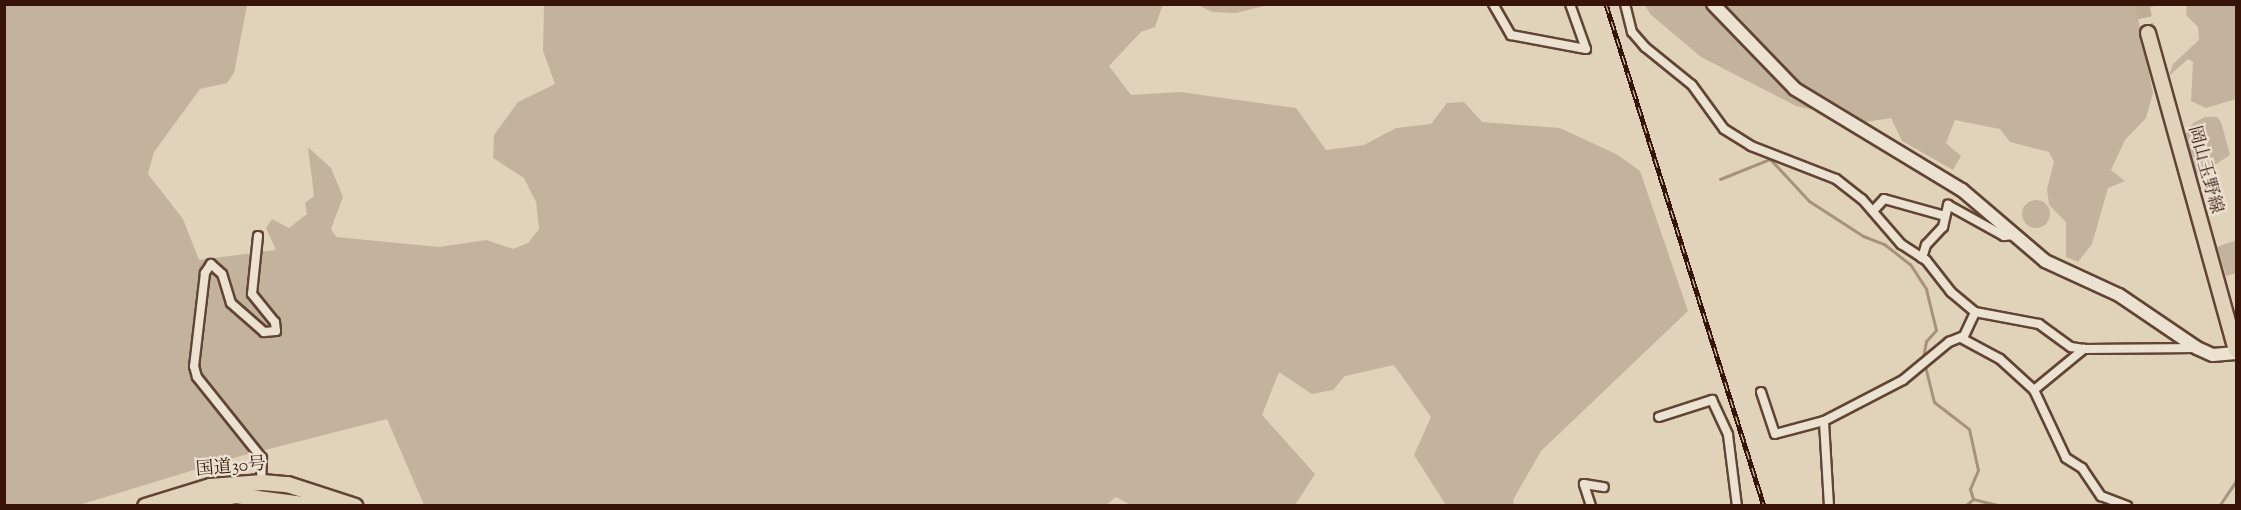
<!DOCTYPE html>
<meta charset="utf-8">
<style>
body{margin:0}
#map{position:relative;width:2241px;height:510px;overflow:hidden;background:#e1d3ba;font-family:"Sorts Mill Goudy","Noto Serif JP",serif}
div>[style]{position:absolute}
.green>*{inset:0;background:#c4b39c}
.round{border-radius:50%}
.stream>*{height:3px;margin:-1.5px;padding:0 1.5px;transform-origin:1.5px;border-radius:1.5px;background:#a7927d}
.primary-tunnel>*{height:14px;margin-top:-7px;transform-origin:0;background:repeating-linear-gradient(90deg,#bfad96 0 14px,transparent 0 21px)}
.roads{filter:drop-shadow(2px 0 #624434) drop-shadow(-2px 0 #624434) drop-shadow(0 2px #624434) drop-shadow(0 -2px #624434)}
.street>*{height:8px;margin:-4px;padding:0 4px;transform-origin:4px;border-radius:4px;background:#ece2d2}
.secondary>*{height:12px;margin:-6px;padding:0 6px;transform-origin:6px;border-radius:6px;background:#ece2d2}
.primary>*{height:14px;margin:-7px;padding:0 7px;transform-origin:7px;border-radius:7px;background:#e1d3ba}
.highway>*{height:15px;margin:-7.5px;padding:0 7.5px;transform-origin:7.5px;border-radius:7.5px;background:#e1d3ba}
.rail>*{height:5px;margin-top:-2.5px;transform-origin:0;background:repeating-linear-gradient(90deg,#ece2d2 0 9px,#371407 0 18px);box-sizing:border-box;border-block:2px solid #371407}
span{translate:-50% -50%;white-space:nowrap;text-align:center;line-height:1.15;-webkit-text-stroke:4.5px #ece2d2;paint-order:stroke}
.street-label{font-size:18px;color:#371407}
.frame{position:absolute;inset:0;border:6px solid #371407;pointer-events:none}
</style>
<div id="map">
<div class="green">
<div style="clip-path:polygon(1163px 4px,1155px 27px,1141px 32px,1109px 66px,1131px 95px,1180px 92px,1296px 108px,1326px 150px,1364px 145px,1396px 128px,1431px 124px,1447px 103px,1464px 102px,1482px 122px,1560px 128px,1618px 155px,1640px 171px,1688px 311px,1541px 451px,1513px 500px,1514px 505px,1446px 505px,1414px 455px,1431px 417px,1394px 365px,1345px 376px,1333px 390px,1312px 394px,1279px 372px,1262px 415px,1315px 474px,1295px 505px,1132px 506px,1116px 497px,1105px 506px,424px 505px,387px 419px,237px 457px,79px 505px,5px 505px,4px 5px,247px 5px,234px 73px,227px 83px,200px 89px,154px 152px,148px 174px,183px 219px,199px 260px,276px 250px,266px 228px,272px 219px,289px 228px,307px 214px,305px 203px,314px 196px,308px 147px,331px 168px,343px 197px,331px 229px,336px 237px,439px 247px,486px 240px,513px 249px,528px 243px,539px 229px,536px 202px,524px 178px,493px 158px,494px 135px,518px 102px,555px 84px,543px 51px,544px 5px)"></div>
<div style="clip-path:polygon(1198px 5px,1268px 5px,1236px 13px,1212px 12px)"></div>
<div style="clip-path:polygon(1645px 5px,2156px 5px,2137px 13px,2153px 93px,2146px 118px,2125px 140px,2111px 170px,2125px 181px,2108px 188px,2092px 244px,2078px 262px,2066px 257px,2066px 222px,2049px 205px,2047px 189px,2054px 162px,2049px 152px,2010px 142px,2000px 129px,1955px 120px,1946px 143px,1961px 156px,1953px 170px,1902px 141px,1891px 118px,1866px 122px,1796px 106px,1701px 57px,1650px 14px)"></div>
<div style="clip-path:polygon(2187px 5px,2236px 5px,2236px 99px,2206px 108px,2191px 101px,2193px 62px,2188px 59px,2169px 76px,2173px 64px,2199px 40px,2198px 27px,2186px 15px)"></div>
<div style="clip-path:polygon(2205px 117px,2217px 117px,2221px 122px,2230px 155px,2201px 174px,2195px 173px,2185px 135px,2193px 123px)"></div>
<div class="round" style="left:2022px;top:200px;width:28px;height:28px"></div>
<div style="clip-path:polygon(2236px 240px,2236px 273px,2226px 276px,2217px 247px)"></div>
</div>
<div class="stream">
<div style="left:1720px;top:179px;width:54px;rotate:-21.8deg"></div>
<div style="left:1770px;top:159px;width:57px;rotate:47.1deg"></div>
<div style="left:1809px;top:201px;width:64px;rotate:32.9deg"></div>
<div style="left:1863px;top:236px;width:22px;rotate:21deg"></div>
<div style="left:1884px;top:244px;width:33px;rotate:38deg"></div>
<div style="left:1910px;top:264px;width:30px;rotate:57deg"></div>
<div style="left:1926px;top:289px;width:42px;rotate:76.3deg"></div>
<div style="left:1936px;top:330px;width:15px;rotate:132deg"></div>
<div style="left:1926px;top:341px;width:17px;rotate:100deg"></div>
<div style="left:1923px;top:358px;width:45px;rotate:76deg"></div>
<div style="left:1934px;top:402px;width:44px;rotate:37.6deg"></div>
<div style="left:1969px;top:429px;width:42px;rotate:77.6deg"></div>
<div style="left:1978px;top:470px;width:21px;rotate:113deg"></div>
<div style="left:1970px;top:489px;width:10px;rotate:73deg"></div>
<div style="left:1973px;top:499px;width:30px;rotate:14deg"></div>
<div style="left:1965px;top:506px;width:11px;rotate:-41deg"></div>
<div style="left:2219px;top:506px;width:30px;rotate:-56deg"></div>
</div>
<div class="primary-tunnel">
<div style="left:2142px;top:4px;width:30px;rotate:78deg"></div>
</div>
<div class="roads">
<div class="street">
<div style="left:1493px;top:4px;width:36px;rotate:60deg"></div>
<div style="left:1511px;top:35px;width:76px;rotate:10.6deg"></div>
<div style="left:1586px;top:49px;width:48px;rotate:-109.6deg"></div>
<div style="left:1625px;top:4px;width:29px;rotate:76deg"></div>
<div style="left:1632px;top:32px;width:20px;rotate:49deg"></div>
<div style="left:1645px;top:47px;width:60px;rotate:39deg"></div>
<div style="left:1692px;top:85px;width:54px;rotate:54deg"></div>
<div style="left:1724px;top:129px;width:32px;rotate:32deg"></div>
<div style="left:1751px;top:146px;width:91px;rotate:21.2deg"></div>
<div style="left:1836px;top:179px;width:33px;rotate:38deg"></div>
<div style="left:1862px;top:199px;width:60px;rotate:49.1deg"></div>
<div style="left:1901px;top:244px;width:30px;rotate:33deg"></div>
<div style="left:1926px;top:260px;width:41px;rotate:52deg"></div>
<div style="left:1951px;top:292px;width:31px;rotate:40deg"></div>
<div style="left:1975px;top:312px;width:65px;rotate:10.6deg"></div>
<div style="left:2039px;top:324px;width:39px;rotate:36deg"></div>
<div style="left:2071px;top:347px;width:13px;rotate:9deg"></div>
<div style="left:2084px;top:349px;width:113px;rotate:-0.5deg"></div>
<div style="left:1873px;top:211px;width:16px;rotate:-47deg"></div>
<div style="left:1884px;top:199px;width:63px;rotate:15.6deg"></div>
<div style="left:258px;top:236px;width:58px;rotate:95.9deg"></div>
<div style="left:252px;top:294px;width:36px;rotate:51deg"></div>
<div style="left:275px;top:322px;width:9px;rotate:84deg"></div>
<div style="left:276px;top:331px;width:12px;rotate:175deg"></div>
<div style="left:264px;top:332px;width:44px;rotate:-138.7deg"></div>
<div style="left:231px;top:303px;width:30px;rotate:-107deg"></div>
<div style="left:222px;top:274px;width:15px;rotate:-138deg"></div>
<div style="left:211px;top:264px;width:11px;rotate:124deg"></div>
<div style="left:205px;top:273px;width:94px;rotate:96.7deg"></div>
<div style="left:194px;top:366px;width:11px;rotate:75deg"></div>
<div style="left:197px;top:377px;width:104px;rotate:51.3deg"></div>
<div style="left:262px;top:458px;width:28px;rotate:92deg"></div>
<div style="left:1922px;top:258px;width:14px;rotate:-73deg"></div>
<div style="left:1926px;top:245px;width:25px;rotate:-47deg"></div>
<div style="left:1943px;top:227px;width:23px;rotate:-77deg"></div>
<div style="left:1948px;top:205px;width:64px;rotate:29deg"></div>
<div style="left:2004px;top:236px;width:10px;rotate:-6deg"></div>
<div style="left:1961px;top:338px;width:44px;rotate:28.3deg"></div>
<div style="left:2000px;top:359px;width:46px;rotate:42.4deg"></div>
<div style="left:2034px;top:390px;width:75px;rotate:64.8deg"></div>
<div style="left:2066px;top:458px;width:19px;rotate:32deg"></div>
<div style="left:2082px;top:468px;width:34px;rotate:56deg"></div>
<div style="left:2101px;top:496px;width:28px;rotate:21deg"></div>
<div style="left:2034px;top:390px;width:65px;rotate:-39.4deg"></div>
<div style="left:1761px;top:392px;width:44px;rotate:71.6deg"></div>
<div style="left:1775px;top:434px;width:51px;rotate:-14.9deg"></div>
<div style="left:1659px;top:417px;width:56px;rotate:-17.8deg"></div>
<div style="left:1712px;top:400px;width:38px;rotate:65deg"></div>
<div style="left:1728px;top:435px;width:72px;rotate:82.8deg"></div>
<div style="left:1591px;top:506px;width:23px;rotate:-108deg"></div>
<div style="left:1584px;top:484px;width:20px;rotate:9deg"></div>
<div style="left:1829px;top:506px;width:85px;rotate:-93.4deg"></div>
<div style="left:1824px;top:421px;width:89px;rotate:-27.4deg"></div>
<div style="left:1903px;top:380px;width:60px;rotate:-39.6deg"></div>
<div style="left:1949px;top:342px;width:16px;rotate:-22deg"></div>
<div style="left:1964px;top:336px;width:26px;rotate:-65deg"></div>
</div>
<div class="secondary">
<div style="left:1713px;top:4px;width:118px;rotate:46deg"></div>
<div style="left:1795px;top:89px;width:195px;rotate:31.2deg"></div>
<div style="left:1962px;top:190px;width:109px;rotate:40.5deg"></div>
<div style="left:2045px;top:261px;width:81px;rotate:24.7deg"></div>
<div style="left:2119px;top:295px;width:94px;rotate:34.2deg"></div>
<div style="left:2197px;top:348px;width:17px;rotate:24deg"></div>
<div style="left:2213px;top:355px;width:23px;rotate:-5deg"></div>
</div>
<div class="primary">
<div style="left:2148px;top:33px;width:329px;rotate:74.5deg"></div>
</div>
<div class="highway">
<div style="left:145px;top:506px;width:68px;rotate:-17.1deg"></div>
<div style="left:210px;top:486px;width:52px;rotate:-4.4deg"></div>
<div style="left:262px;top:482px;width:25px;rotate:5deg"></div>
<div style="left:287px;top:484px;width:71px;rotate:17.9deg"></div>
<div style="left:178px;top:506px;width:58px;rotate:-10.9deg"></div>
<div style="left:235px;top:495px;width:83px;rotate:7.6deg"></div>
</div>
</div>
<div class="rail">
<div style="left:1606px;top:4px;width:526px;rotate:72.53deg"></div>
</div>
<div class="street-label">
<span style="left:2204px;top:170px;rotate:75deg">岡山玉野線</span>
<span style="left:231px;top:468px;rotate:-5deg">国道30号</span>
</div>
<div class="frame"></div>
</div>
